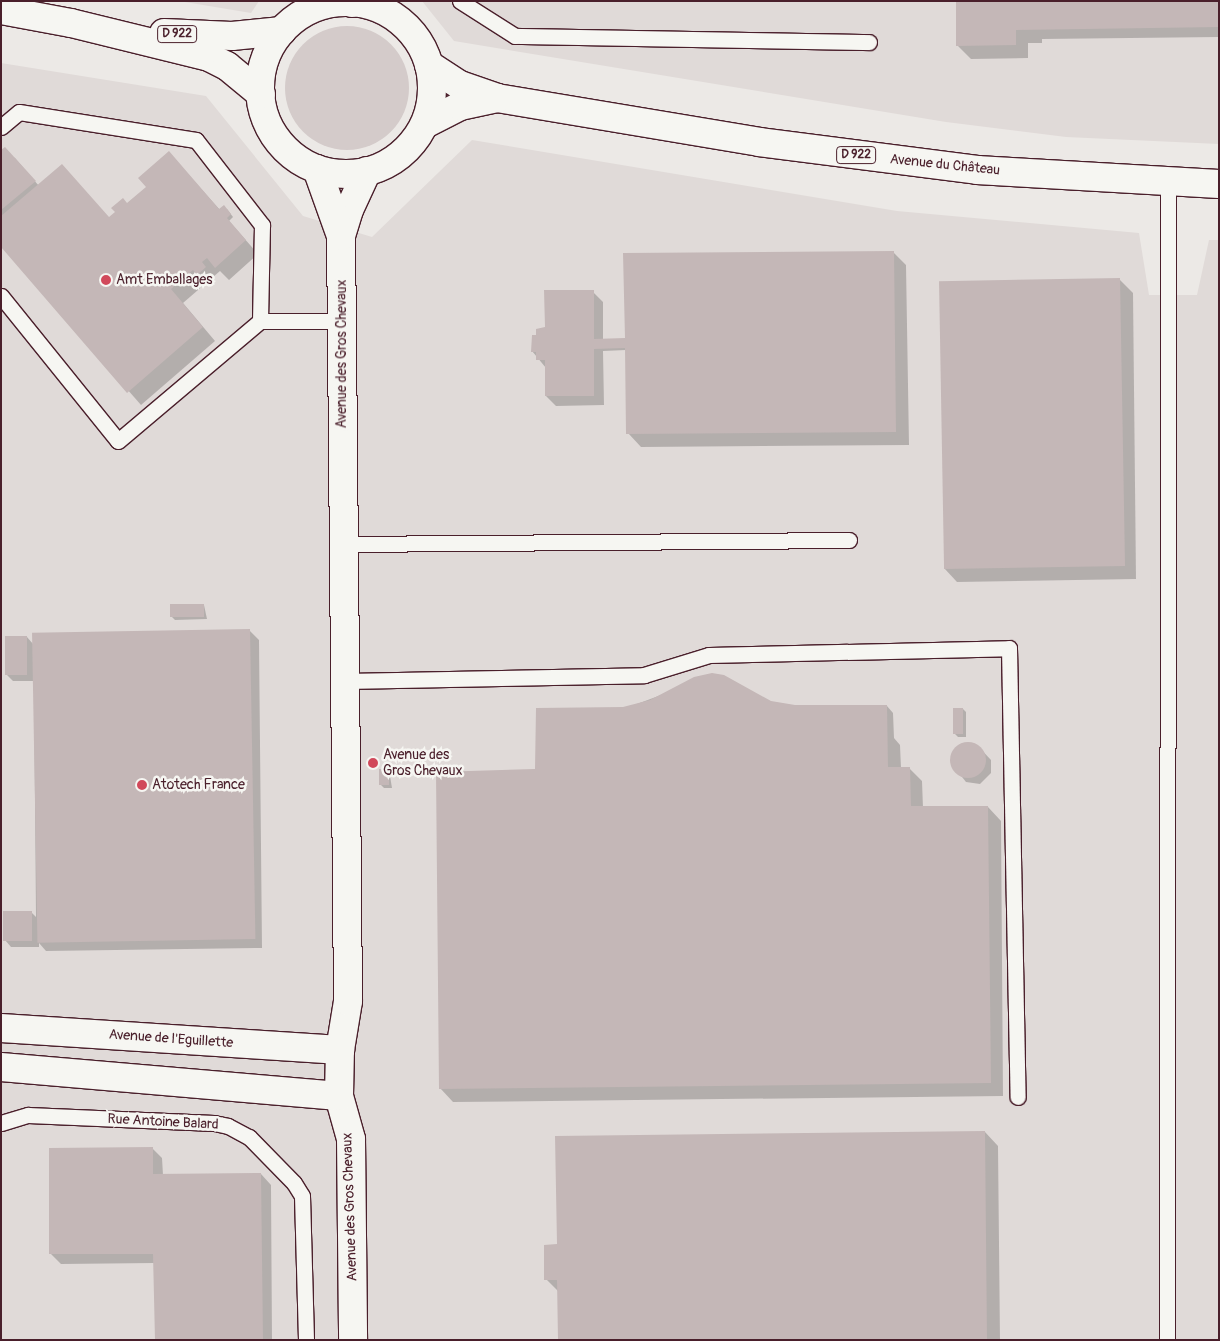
<!DOCTYPE html>
<meta charset="utf-8">
<style>
body{margin:0}
#map{position:relative;width:1220px;height:1341px;overflow:hidden;background:#ece9e6;font-family:Pangolin,sans-serif}
div>[style]{position:absolute}
.built>*{inset:0;background:#e0dad8}
.green>*{inset:0;background:#d4cbca}
.round{border-radius:50%}
.shadow>*{inset:0;background:#0003}
.building>*{inset:0;background:#c4b7b7;transform-origin:0 0}
.roads{filter:drop-shadow(1px 0 #4a1f2b) drop-shadow(-1px 0 #4a1f2b) drop-shadow(0 1px #4a1f2b) drop-shadow(0 -1px #4a1f2b)}
.lane>*{height:15px;margin:-7.5px;padding:0 7.5px;transform-origin:7.5px;border-radius:7.5px;background:#f6f6f2}
.street>*{height:28px;margin:-14px;padding:0 14px;transform-origin:14px;border-radius:14px;background:#f6f6f2}
.secondary>*{height:28px;margin:-14px;padding:0 14px;transform-origin:14px;border-radius:14px;background:#f6f6f2}
.primary>*{height:28px;margin:-14px;padding:0 14px;transform-origin:14px;border-radius:14px;background:#f6f6f2}
.primary>.ring{margin:-14px;padding:0;box-sizing:content-box;background:none;border:28px solid #f6f6f2;border-radius:50%}
.dots>*{width:14px;height:14px;translate:-50% -50%;box-sizing:border-box;border:2px solid #f6f6f2;border-radius:50%}
span{translate:-50% -50%;white-space:nowrap;text-align:center;line-height:1.15;-webkit-text-stroke:5px #f6f6f2;paint-order:stroke}
.shield-label span{padding:1px 4px;background:#f6f6f2;border:1px solid;border-radius:4px;-webkit-text-stroke-width:0}
.shield-label{font-size:12px;color:#4a1f2b;font-weight:700}
.street-label{font-size:14px;color:#4a1f2b}
.poi-label{font-size:14px;color:#4a1f2b}
.left{translate:0 -50%;text-align:left}
.frame{position:absolute;inset:0;border:2px solid #4a1f2b;pointer-events:none}
</style>
<div id="map">
<div class="built">
<div style="clip-path:polygon(179px 1px,259px 1px,251px 13px)"></div>
<div style="clip-path:polygon(422px 1px,1219px 1px,1219px 144px,1066px 137px,946px 122px,454px 41px)"></div>
<div style="clip-path:polygon(1px 63px,206px 96px,303px 216px,372px 237px,472px 140px,897px 211px,1139px 233px,1149px 295px,1197px 295px,1209px 240px,1219px 240px,1219px 1340px,1px 1340px)"></div>
</div>
<div class="green">
<div class="round" style="left:285px;top:26px;width:124px;height:124px"></div>
</div>
<div class="shadow">
<div style="clip-path:polygon(957px 1px,1219px 1px,1219px 37px,1042px 39px,1042px 43px,1028px 43px,1028px 58px,971px 59px,958px 46px)"></div>
<div style="clip-path:polygon(1px 151px,15px 158px,39px 186px,110px 218px,147px 187px,169px 153px,220px 210px,227px 209px,233px 217px,229px 221px,258px 254px,229px 280px,220px 271px,183px 303px,215px 341px,141px 405px,1px 245px)"></div>
<div style="clip-path:polygon(893px 252px,906px 265px,909px 445px,641px 447px,628px 433px,626px 350px,603px 351px,604px 405px,556px 406px,546px 396px,546px 368px,532px 351px,537px 336px,593px 292px,603px 302px,603px 340px,626px 340px)"></div>
<div style="clip-path:polygon(1120px 280px,1133px 293px,1136px 579px,957px 582px,944px 568px)"></div>
<div style="clip-path:polygon(204px 605px,207px 619px,175px 620px,172px 617px)"></div>
<div style="clip-path:polygon(249px 630px,259px 640px,262px 948px,46px 951px,39px 943px,39px 947px,11px 947px,5px 940px,32px 913px,36px 917px,34px 681px,13px 681px,7px 675px,27px 637px,33px 644px)"></div>
<div style="clip-path:polygon(669px 692px,795px 706px,887px 706px,893px 713px,894px 738px,900px 745px,901px 768px,909px 768px,922px 781px,923px 808px,988px 807px,1001px 821px,1003px 1096px,453px 1102px,440px 1088px,537px 771px,629px 707px)"></div>
<div style="clip-path:polygon(963px 709px,966px 712px,966px 737px,958px 737px,955px 734px)"></div>
<div style="clip-path:polygon(962px 744px,977px 745px,991px 760px,991px 773px,980px 784px,966px 782px,951px 763px,951px 756px)"></div>
<div style="clip-path:polygon(389px 770px,392px 788px,384px 788px,381px 785px)"></div>
<div style="clip-path:polygon(985px 1132px,998px 1146px,1000px 1340px,559px 1340px,559px 1292px,546px 1279px,558px 1245px)"></div>
<div style="clip-path:polygon(152px 1148px,162px 1158px,163px 1175px,261px 1174px,271px 1185px,272px 1340px,156px 1340px,155px 1263px,61px 1264px,51px 1254px)"></div>
</div>
<div class="building">
<div style="clip-path:polygon(956px 1px,1219px 1px,1219px 27px,1016px 30px,1016px 45px,956px 46px)"></div>
<div style="clip-path:polygon(5px 147px,36px 181px,1px 210px,1px 150px)"></div>
<div style="clip-path:polygon(169px 151px,219px 209px,224px 205px,231px 214px,227px 218px,246px 240px,215px 268px,207px 258px,202px 262px,206px 267px,197px 275px,193px 270px,171px 289px,203px 327px,127px 393px,1px 247px,1px 216px,62px 164px,109px 217px,115px 212px,111px 208px,123px 198px,127px 203px,146px 187px,138px 178px)"></div>
<div style="clip-path:polygon(894px 251px,896px 432px,626px 434px,625px 348px,594px 349px,594px 396px,545px 396px,545px 360px,536px 360px,536px 352px,531px 352px,532px 335px,536px 335px,536px 329px,545px 327px,544px 290px,594px 290px,594px 339px,625px 338px,623px 253px)"></div>
<div style="left:1120px;top:278px;width:288px;height:181px;rotate:89deg"></div>
<div style="left:170px;top:604px;width:34px;height:13px"></div>
<div style="left:250px;top:629px;width:310px;height:218px;rotate:89deg"></div>
<div style="left:5px;top:636px;width:22px;height:39px"></div>
<div style="clip-path:polygon(712px 673px,724px 675px,771px 701px,795px 705px,887px 705px,888px 767px,910px 767px,911px 806px,988px 806px,991px 1083px,439px 1089px,436px 772px,535px 769px,536px 708px,623px 707px,650px 700px,694px 677px)"></div>
<div style="left:953px;top:708px;width:10px;height:26px"></div>
<div class="round" style="left:950px;top:742px;width:36px;height:36px"></div>
<div style="left:379px;top:769px;width:10px;height:16px"></div>
<div style="left:3px;top:911px;width:29px;height:30px"></div>
<div style="clip-path:polygon(985px 1131px,987px 1340px,558px 1340px,557px 1280px,544px 1280px,544px 1245px,557px 1244px,555px 1136px)"></div>
<div style="clip-path:polygon(153px 1147px,153px 1174px,261px 1173px,263px 1340px,155px 1340px,153px 1254px,49px 1254px,49px 1148px)"></div>
</div>
<div class="roads">
<div class="lane">
<div style="left:460px;top:1px;width:65px;rotate:32.5deg"></div>
<div style="left:515px;top:36px;width:354px;rotate:1deg"></div>
<div style="left:1px;top:127px;width:23px;rotate:-40deg"></div>
<div style="left:19px;top:112px;width:179px;rotate:9deg"></div>
<div style="left:196px;top:140px;width:108px;rotate:52.2deg"></div>
<div style="left:262px;top:225px;width:96px;rotate:91.2deg"></div>
<div style="left:260px;top:321px;width:82px"></div>
<div style="left:1px;top:296px;width:186px;rotate:51.1deg"></div>
<div style="left:118px;top:441px;width:186px;rotate:-40.2deg"></div>
<div style="left:344px;top:544px;width:505px;rotate:-0.45deg"></div>
<div style="left:345px;top:681px;width:299px;rotate:-1.1deg"></div>
<div style="left:644px;top:675px;width:68px;rotate:-17.1deg"></div>
<div style="left:709px;top:655px;width:300px;rotate:-1.3deg"></div>
<div style="left:1009px;top:648px;width:449px;rotate:88.9deg"></div>
<div style="left:1px;top:1123px;width:28px;rotate:-17deg"></div>
<div style="left:28px;top:1115px;width:186px;rotate:2.5deg"></div>
<div style="left:214px;top:1123px;width:14px;rotate:12deg"></div>
<div style="left:228px;top:1126px;width:24px;rotate:28deg"></div>
<div style="left:249px;top:1137px;width:64px;rotate:45.6deg"></div>
<div style="left:294px;top:1183px;width:15px;rotate:58deg"></div>
<div style="left:302px;top:1196px;width:144px;rotate:88.4deg"></div>
<div style="left:1167px;top:1340px;width:1159px;rotate:-89.95deg"></div>
</div>
<div class="street">
<div style="left:352px;top:3px;width:2px;rotate:-90deg"></div>
<div style="left:339px;top:1096px;width:45px;rotate:74.4deg"></div>
<div style="left:351px;top:1139px;width:201px;rotate:89.4deg"></div>
</div>
<div class="secondary">
<div style="left:341px;top:236px;width:27px;rotate:-73deg"></div>
<div style="left:349px;top:210px;width:43px;rotate:-65.2deg"></div>
<div style="left:1px;top:1028px;width:340px;rotate:3.7deg"></div>
<div style="left:1px;top:1067px;width:339px;rotate:4.9deg"></div>
<div style="left:339px;top:1096px;width:46px;rotate:-88.8deg"></div>
<div style="left:340px;top:1050px;width:50px;rotate:-80.7deg"></div>
<div style="left:348px;top:1001px;width:765px;rotate:-90.52deg"></div>
<div style="left:341px;top:236px;width:71px;rotate:-109.7deg"></div>
</div>
<div class="primary">
<div class="ring" style="left:260px;top:2px;width:144px;height:144px"></div>
<div style="left:1px;top:10px;width:71px;rotate:10.5deg"></div>
<div style="left:71px;top:23px;width:142px;rotate:13.8deg"></div>
<div style="left:209px;top:57px;width:20px;rotate:27deg"></div>
<div style="left:227px;top:66px;width:44px;rotate:39.5deg"></div>
<div style="left:164px;top:33px;width:68px;rotate:2.5deg"></div>
<div style="left:232px;top:36px;width:50px;rotate:-5.7deg"></div>
<div style="left:429px;top:65px;width:37px;rotate:33deg"></div>
<div style="left:460px;top:85px;width:39px;rotate:19deg"></div>
<div style="left:497px;top:98px;width:266px;rotate:9.5deg"></div>
<div style="left:759px;top:142px;width:220px;rotate:7.3deg"></div>
<div style="left:977px;top:170px;width:242px;rotate:3.3deg"></div>
<div style="left:425px;top:124px;width:39px;rotate:-27deg"></div>
<div style="left:460px;top:106px;width:38px;rotate:-12deg"></div>
</div>
</div>
<div class="dots">
<div style="left:106px;top:280px;background:#d1495b"></div>
<div style="left:373px;top:763px;background:#d1495b"></div>
<div style="left:142px;top:785px;background:#d1495b"></div>
</div>
<div class="shield-label">
<span style="left:177px;top:34px">D 922</span>
<span style="left:856px;top:155px">D 922</span>
</div>
<div class="street-label">
<span style="left:945px;top:165px;rotate:6deg">Avenue du Château</span>
<span style="left:342px;top:354px;rotate:-90deg">Avenue des Gros Chevaux</span>
<span style="left:171px;top:1039px;rotate:4deg">Avenue de l'Eguillette</span>
<span style="left:163px;top:1122px;rotate:3deg">Rue Antoine Balard</span>
<span style="left:350px;top:1207px;rotate:-92deg">Avenue des Gros Chevaux</span>
</div>
<div class="poi-label">
<span class="left" style="left:116px;top:280px">Amt Emballages</span>
<span class="left" style="left:383px;top:763px">Avenue des<br>Gros Chevaux</span>
<span class="left" style="left:152px;top:785px">Atotech France</span>
</div>
<div class="frame"></div>
</div>
